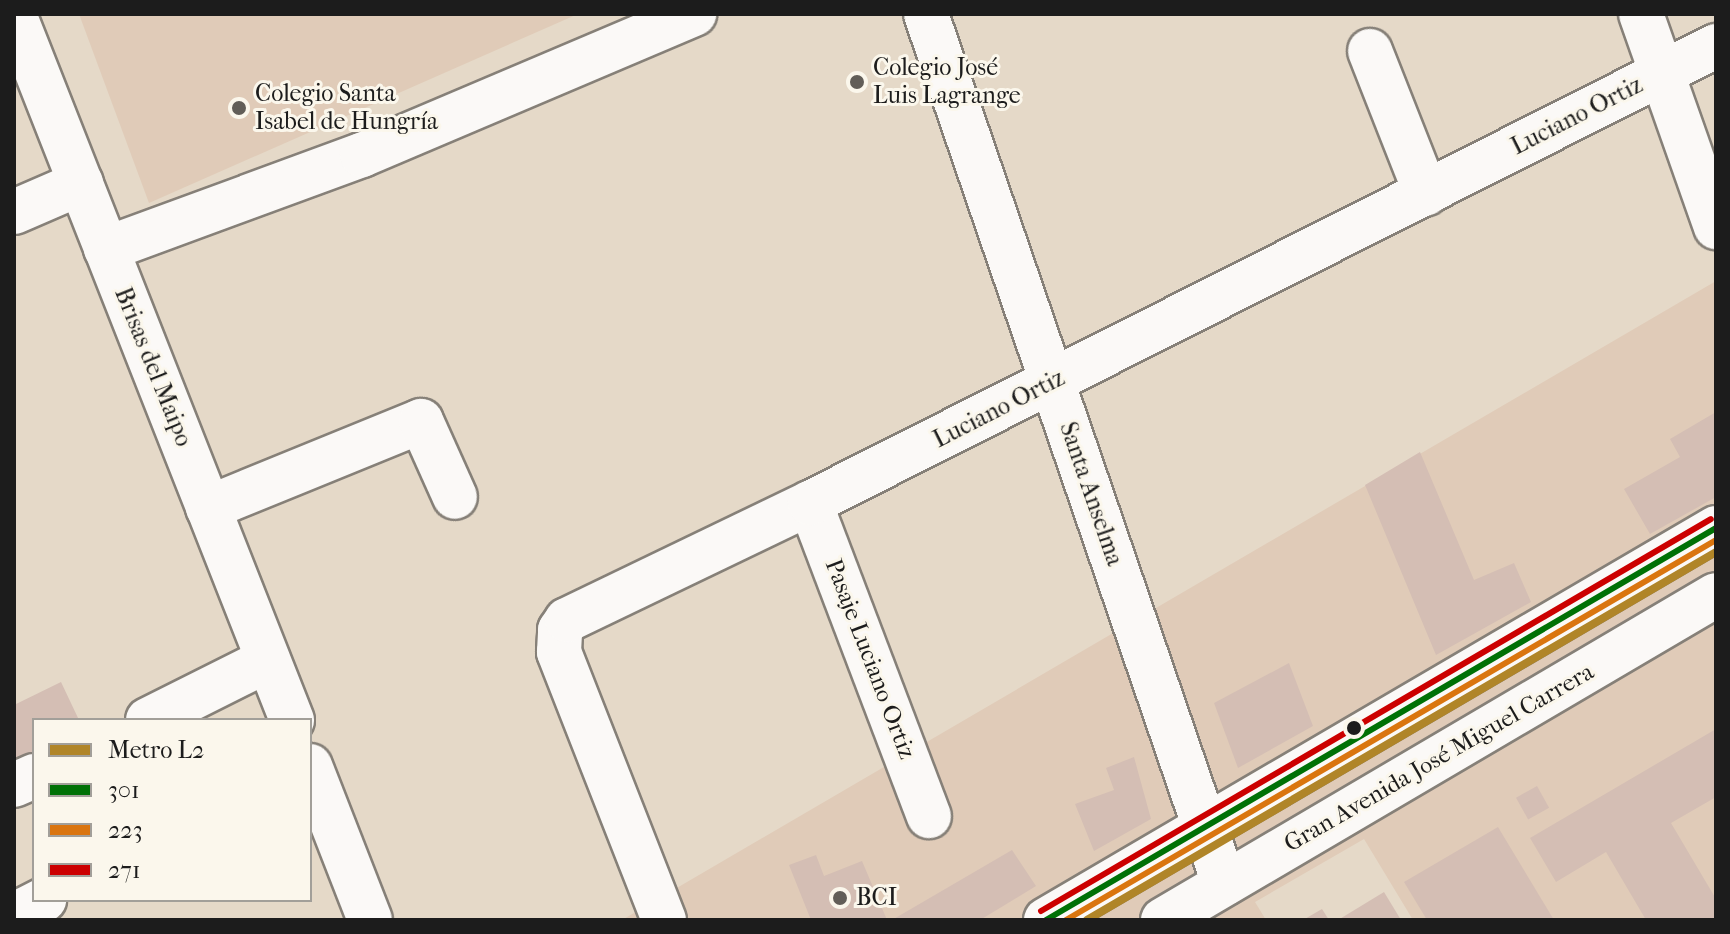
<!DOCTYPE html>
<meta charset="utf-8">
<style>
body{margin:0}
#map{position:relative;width:1730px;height:934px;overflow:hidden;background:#e5d9c8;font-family:"IM FELL French Canon",serif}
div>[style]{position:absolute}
.built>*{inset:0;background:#e0cbb8}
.building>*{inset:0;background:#d4beb4;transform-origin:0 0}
.roads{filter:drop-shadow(2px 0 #868078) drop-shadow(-2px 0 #868078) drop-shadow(0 2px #868078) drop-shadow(0 -2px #868078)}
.minor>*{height:44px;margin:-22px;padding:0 22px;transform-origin:22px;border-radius:22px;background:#fbf9f7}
.major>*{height:44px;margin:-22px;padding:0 22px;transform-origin:22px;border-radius:22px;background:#fbf9f7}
.bus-1>*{height:6px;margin:-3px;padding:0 3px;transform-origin:3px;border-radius:3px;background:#007106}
.bus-2>*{height:6px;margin:-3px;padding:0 3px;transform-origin:3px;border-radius:3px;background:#da750f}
.bus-3>*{height:6px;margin:-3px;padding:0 3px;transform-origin:3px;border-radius:3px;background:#c00}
.metro-1>*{height:8px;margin:-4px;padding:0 4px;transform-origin:4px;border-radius:4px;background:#b08528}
.dots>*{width:22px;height:22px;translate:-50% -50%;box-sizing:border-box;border:4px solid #fbf7ec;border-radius:50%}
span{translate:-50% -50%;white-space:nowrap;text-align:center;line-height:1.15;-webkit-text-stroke:6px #fbf7ec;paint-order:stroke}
.poi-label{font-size:24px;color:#1c1c1c}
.left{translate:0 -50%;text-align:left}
.street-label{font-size:24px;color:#1c1c1c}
.frame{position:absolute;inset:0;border:16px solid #1c1c1c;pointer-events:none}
.legend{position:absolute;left:32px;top:718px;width:280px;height:184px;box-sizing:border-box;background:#fbf7ec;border:2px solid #a29f99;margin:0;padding:10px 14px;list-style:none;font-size:24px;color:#1c1c1c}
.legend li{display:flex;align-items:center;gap:16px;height:40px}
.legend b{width:40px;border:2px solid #a29f99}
</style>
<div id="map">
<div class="built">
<div style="clip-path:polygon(79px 14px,578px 14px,149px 203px)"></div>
<div style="clip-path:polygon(1716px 281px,1716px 920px,1413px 920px,1364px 839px,1255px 902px,1266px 920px,622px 920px)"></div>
</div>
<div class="building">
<div style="clip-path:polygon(1716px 412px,1716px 497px,1650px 534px,1624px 489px,1680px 457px,1670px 439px)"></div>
<div style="clip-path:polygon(1420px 452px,1474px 580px,1514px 563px,1531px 602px,1436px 655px,1365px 485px)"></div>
<div style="clip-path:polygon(1289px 663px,1313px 726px,1238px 768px,1214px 703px)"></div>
<div style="clip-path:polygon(61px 682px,79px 720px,34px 720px,34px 763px,14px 772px,14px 705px)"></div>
<div style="clip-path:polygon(1716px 729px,1716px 797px,1671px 823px,1716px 899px,1716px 920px,1646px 920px,1606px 852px,1556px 882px,1530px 838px)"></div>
<div style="clip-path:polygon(1134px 757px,1151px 819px,1094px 851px,1075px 804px,1114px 790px,1106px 768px)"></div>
<div style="left:1537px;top:786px;width:25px;height:24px;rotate:61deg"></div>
<div style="clip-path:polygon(1498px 827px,1554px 920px,1427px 920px,1404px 882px)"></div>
<div style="clip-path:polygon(1012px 850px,1036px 886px,980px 920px,892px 920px)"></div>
<div style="clip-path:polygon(816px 855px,824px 876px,862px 861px,887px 920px,811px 920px,789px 865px)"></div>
<div style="clip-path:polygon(1384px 892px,1401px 920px,1338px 920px)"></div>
<div style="clip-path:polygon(1322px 909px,1329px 920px,1303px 920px)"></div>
</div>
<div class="roads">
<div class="minor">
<div style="left:14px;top:14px;width:759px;rotate:68.51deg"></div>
<div style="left:926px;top:14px;width:919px;rotate:71.07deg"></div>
<div style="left:1641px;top:14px;width:226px;rotate:70.6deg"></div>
<div style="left:1370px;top:51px;width:153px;rotate:68.5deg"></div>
<div style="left:14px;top:212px;width:73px;rotate:-23.4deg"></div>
<div style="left:106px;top:249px;width:273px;rotate:-20.2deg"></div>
<div style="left:362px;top:155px;width:361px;rotate:-23deg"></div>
<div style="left:810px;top:503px;width:335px;rotate:69.2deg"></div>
<div style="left:208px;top:508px;width:230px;rotate:-22.2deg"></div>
<div style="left:421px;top:421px;width:83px;rotate:65.9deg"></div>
<div style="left:148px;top:720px;width:134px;rotate:-26.6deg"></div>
<div style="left:310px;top:766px;width:165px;rotate:68.7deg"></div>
<div style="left:14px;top:785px;width:22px;rotate:-24deg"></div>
<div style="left:14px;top:915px;width:34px;rotate:-27deg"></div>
<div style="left:664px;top:920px;width:288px;rotate:-111.4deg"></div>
<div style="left:559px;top:652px;width:22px;rotate:-87deg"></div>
<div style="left:560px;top:630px;width:12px;rotate:-55deg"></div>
<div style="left:567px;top:620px;width:270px;rotate:-25.7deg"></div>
<div style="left:810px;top:503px;width:1015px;rotate:-26.77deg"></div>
</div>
<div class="major">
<div style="left:1046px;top:920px;width:776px;rotate:-30.33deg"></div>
<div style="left:1163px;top:920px;width:641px;rotate:-30.44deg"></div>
</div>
</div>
<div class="bus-1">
<div style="left:1046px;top:920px;width:776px;rotate:-30.33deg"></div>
</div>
<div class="bus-2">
<div style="left:1066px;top:920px;width:753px;rotate:-30.31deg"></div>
</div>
<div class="bus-3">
<div style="left:1041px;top:911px;width:776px;rotate:-30.33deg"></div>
</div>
<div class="metro-1">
<div style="left:1087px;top:920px;width:729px;rotate:-30.33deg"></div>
</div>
<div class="dots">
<div style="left:857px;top:82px;background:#625e58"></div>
<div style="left:239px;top:108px;background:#625e58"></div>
<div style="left:1354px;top:728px;background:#1c1c1c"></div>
<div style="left:840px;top:898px;background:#625e58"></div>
</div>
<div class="poi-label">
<span class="left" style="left:873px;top:82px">Colegio José<br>Luis Lagrange</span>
<span class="left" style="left:255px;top:108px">Colegio Santa<br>Isabel de Hungría</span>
<span class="left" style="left:856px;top:898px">BCI</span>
</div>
<div class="street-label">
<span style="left:1577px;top:116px;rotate:-27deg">Luciano Ortiz</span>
<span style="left:153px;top:367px;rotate:68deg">Brisas del Maipo</span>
<span style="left:999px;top:409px;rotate:-27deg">Luciano Ortiz</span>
<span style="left:1091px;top:494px;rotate:71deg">Santa Anselma</span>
<span style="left:870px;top:659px;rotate:69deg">Pasaje Luciano Ortiz</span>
<span style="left:1439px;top:758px;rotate:-30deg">Gran Avenida José Miguel Carrera</span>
</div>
<div class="frame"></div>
<ul class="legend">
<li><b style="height:10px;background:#b08528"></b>Metro L2</li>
<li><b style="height:10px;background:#007106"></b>301</li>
<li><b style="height:10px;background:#da750f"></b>223</li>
<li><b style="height:10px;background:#c00"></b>271</li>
</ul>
</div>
